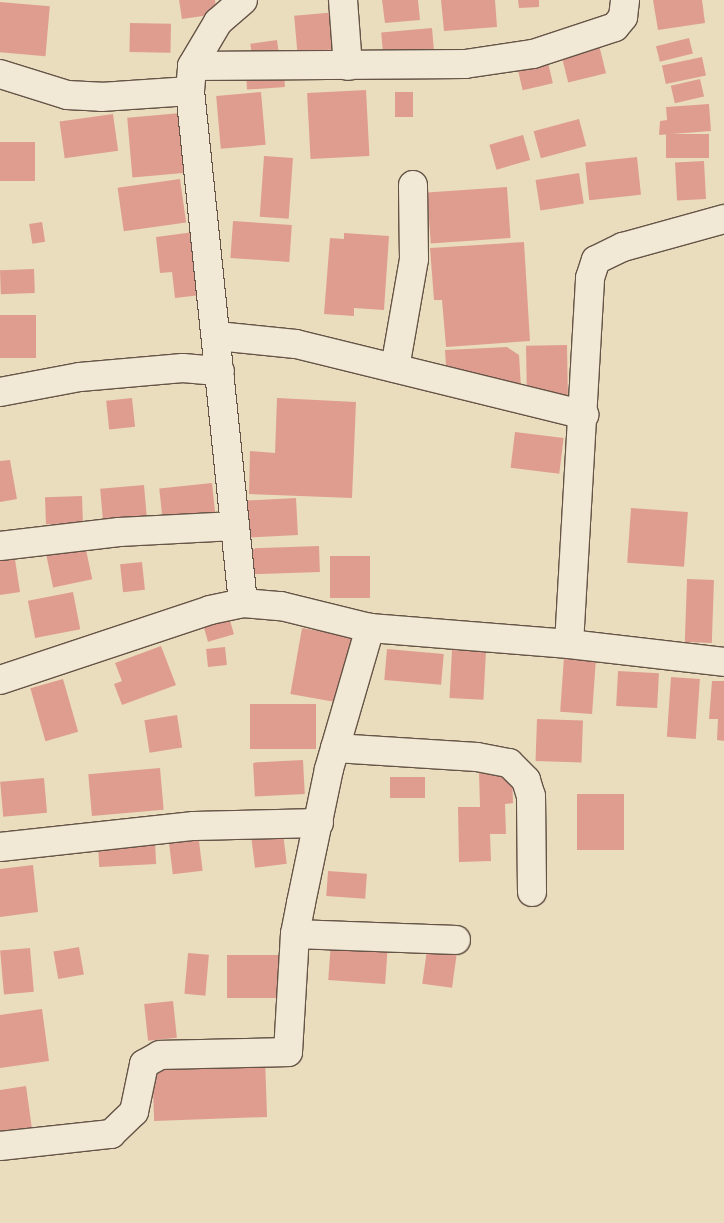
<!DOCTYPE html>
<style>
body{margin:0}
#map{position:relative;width:724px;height:1223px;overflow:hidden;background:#eaddbe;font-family:"Old Standard TT",serif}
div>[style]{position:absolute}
.building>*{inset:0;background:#df9d90;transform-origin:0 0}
.roads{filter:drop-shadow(1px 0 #655447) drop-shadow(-1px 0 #655447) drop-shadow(0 1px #655447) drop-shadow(0 -1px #655447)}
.minor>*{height:28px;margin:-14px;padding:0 14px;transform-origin:14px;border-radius:14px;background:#f1e9d5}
span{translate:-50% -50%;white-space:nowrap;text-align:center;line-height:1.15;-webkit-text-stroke:4px #f1e9d5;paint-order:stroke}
</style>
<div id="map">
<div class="building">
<div style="clip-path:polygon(179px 0,215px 0,217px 14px,182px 19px)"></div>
<div style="clip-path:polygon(382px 0,418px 0,420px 20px,385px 23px)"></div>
<div style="clip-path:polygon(441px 0,495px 0,497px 27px,444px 31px)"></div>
<div style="clip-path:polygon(518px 0,539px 0,539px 7px,519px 8px)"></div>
<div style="clip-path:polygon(653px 0,702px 0,705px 23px,658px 30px)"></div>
<div style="left:0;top:2px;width:50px;height:50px;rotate:5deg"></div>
<div style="left:337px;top:12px;width:37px;height:43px;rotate:85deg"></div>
<div style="left:130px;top:23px;width:41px;height:29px;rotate:1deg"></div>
<div style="left:432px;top:28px;width:25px;height:51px;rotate:85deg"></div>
<div style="left:689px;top:38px;width:16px;height:34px;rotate:76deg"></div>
<div style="left:277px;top:40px;width:15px;height:27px;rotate:82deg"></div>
<div style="left:599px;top:45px;width:29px;height:39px;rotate:76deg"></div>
<div style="left:702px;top:57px;width:19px;height:41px;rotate:78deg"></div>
<div style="left:547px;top:58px;width:26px;height:31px;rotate:77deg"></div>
<div style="left:284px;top:73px;width:14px;height:38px;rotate:86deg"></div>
<div style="left:700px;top:79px;width:18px;height:30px;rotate:77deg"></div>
<div style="left:366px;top:90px;width:66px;height:59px;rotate:87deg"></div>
<div style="left:261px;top:92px;width:53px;height:45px;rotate:85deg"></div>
<div style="left:395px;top:92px;width:18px;height:25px"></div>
<div style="clip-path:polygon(709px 104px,711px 131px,659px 135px,660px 121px,667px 120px,666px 107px)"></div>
<div style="left:181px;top:113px;width:60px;height:54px;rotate:85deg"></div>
<div style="left:113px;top:114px;width:37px;height:54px;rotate:82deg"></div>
<div style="left:579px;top:119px;width:28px;height:47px;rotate:75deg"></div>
<div style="left:709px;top:134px;width:24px;height:43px;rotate:90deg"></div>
<div style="left:523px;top:135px;width:26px;height:35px;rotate:74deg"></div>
<div style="left:0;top:142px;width:35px;height:39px"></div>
<div style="left:264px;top:156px;width:29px;height:61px;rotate:4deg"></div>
<div style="left:637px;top:157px;width:38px;height:52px;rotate:84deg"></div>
<div style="left:704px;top:161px;width:38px;height:29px;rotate:87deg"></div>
<div style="left:579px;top:173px;width:31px;height:44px;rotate:81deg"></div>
<div style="left:180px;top:179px;width:44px;height:63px;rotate:82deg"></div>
<div style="left:507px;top:187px;width:51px;height:80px;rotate:86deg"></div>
<div style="left:233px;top:221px;width:59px;height:37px;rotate:4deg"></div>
<div style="left:42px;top:222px;width:20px;height:13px;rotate:81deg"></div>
<div style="clip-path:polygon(194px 232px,201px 295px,175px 298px,172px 272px,160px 273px,156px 237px)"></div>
<div style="clip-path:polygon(344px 233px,389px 236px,384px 310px,354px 308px,354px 316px,324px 314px,330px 238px,344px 239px)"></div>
<div style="clip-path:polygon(524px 242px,530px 341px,446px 347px,442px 300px,434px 300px,430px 248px)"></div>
<div style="left:34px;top:269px;width:24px;height:34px;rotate:88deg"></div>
<div style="left:0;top:315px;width:36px;height:43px"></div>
<div style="left:567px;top:345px;width:50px;height:41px;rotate:89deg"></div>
<div style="clip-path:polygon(507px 347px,519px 355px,521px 388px,446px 366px,445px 350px)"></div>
<div style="left:132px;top:398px;width:29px;height:26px;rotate:84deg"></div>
<div style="clip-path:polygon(277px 398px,356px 402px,352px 498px,249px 494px,250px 451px,275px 453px)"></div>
<div style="left:515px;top:432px;width:49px;height:36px;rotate:7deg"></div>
<div style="clip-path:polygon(10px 460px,17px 499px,0 502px,0 461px)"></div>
<div style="left:212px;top:483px;width:31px;height:53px;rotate:84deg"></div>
<div style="left:144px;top:485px;width:36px;height:44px;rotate:85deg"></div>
<div style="left:82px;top:496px;width:27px;height:37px;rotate:88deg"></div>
<div style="left:296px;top:498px;width:37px;height:54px;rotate:87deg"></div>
<div style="left:631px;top:508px;width:57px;height:55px;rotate:4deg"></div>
<div style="left:85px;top:545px;width:35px;height:40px;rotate:78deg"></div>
<div style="left:319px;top:546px;width:26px;height:68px;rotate:88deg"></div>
<div style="clip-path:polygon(14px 553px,20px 592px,0 595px,0 555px)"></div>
<div style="left:370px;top:556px;width:42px;height:40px;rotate:90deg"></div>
<div style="left:142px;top:562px;width:28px;height:22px;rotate:84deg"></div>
<div style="left:687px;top:579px;width:27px;height:63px;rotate:2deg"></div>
<div style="left:73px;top:592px;width:38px;height:46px;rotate:79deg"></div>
<div style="left:229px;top:617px;width:18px;height:27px;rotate:74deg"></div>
<div style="left:302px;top:628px;width:53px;height:67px;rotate:10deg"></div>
<div style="clip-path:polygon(161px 646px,176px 685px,122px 705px,114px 684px,122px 681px,115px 663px)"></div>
<div style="left:225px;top:647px;width:18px;height:19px;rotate:84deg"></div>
<div style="left:387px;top:649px;width:57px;height:31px;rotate:5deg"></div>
<div style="left:452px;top:650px;width:34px;height:48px;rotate:3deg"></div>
<div style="left:564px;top:657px;width:32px;height:55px;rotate:4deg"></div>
<div style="left:618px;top:671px;width:41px;height:35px;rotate:3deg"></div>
<div style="left:671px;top:677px;width:29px;height:60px;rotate:4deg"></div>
<div style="left:63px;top:679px;width:55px;height:34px;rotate:74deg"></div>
<div style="clip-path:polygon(712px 681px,724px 681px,724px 741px,717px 740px,718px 719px,709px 719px)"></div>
<div style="left:316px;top:704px;width:45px;height:66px;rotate:90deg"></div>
<div style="left:177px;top:715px;width:33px;height:33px;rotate:81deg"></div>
<div style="left:537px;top:719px;width:46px;height:42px;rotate:2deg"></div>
<div style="left:303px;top:760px;width:34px;height:50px;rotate:87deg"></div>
<div style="left:160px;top:768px;width:42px;height:72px;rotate:85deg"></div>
<div style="clip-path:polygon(512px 772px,513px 803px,505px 804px,506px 834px,490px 834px,491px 861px,459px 862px,458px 807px,480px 807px,479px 773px)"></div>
<div style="left:425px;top:777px;width:21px;height:35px;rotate:90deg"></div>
<div style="left:44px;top:778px;width:35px;height:44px;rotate:85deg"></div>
<div style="left:577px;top:794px;width:47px;height:56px"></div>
<div style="left:198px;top:833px;width:38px;height:30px;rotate:83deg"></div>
<div style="left:283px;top:833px;width:31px;height:32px;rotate:83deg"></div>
<div style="left:155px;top:842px;width:22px;height:57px;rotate:87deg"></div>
<div style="clip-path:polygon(33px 865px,38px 912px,0 917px,0 869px)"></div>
<div style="left:328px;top:871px;width:39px;height:25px;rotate:4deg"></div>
<div style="left:331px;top:941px;width:57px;height:39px;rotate:4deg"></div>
<div style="left:79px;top:947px;width:28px;height:26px;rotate:80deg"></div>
<div style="left:30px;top:948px;width:44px;height:30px;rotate:85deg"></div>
<div style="left:427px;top:950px;width:30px;height:34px;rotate:8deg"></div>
<div style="left:188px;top:953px;width:21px;height:41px;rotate:5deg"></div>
<div style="left:227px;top:955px;width:53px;height:43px"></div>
<div style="left:173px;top:1001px;width:37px;height:29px;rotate:84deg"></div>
<div style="clip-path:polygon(42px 1009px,49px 1061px,0 1068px,0 1015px)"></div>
<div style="left:265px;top:1058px;width:59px;height:113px;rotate:88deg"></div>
<div style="clip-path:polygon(26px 1086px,32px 1129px,0 1134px,0 1090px)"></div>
</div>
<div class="roads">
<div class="minor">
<div style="left:343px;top:0;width:66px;rotate:85.7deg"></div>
<div style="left:192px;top:66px;width:273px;rotate:-0.4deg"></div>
<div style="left:465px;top:64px;width:69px;rotate:-8.4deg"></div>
<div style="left:533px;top:54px;width:86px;rotate:-18.2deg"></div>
<div style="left:615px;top:27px;width:13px;rotate:-51deg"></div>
<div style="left:623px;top:17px;width:17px;rotate:-83deg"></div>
<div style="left:0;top:74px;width:70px;rotate:17.4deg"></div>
<div style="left:67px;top:95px;width:34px;rotate:3deg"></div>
<div style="left:101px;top:97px;width:89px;rotate:-3.9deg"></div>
<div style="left:190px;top:91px;width:25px;rotate:-85deg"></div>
<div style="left:192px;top:66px;width:51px;rotate:-59.4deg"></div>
<div style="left:218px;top:22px;width:33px;rotate:-41deg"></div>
<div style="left:190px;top:91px;width:515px;rotate:84.09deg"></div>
<div style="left:217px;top:336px;width:79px;rotate:5.8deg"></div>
<div style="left:296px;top:344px;width:297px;rotate:13.8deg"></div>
<div style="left:395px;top:368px;width:111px;rotate:-80.1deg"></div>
<div style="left:414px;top:259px;width:74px;rotate:-90.8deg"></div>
<div style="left:0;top:392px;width:81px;rotate:-10.6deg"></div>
<div style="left:80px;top:377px;width:103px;rotate:-5deg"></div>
<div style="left:183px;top:368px;width:37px;rotate:5deg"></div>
<div style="left:0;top:546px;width:120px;rotate:-6.7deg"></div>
<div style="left:119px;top:532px;width:116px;rotate:-3deg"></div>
<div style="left:569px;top:644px;width:367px;rotate:-86.7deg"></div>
<div style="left:590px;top:278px;width:19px;rotate:-72deg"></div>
<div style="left:596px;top:260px;width:30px;rotate:-26deg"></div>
<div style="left:623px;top:247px;width:105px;rotate:-15.5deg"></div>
<div style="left:0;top:680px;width:221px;rotate:-18.4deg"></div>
<div style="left:210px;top:610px;width:34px;rotate:-12deg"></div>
<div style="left:243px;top:603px;width:38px;rotate:5deg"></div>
<div style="left:281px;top:606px;width:92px;rotate:13.9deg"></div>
<div style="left:370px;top:628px;width:200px;rotate:4.6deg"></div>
<div style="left:569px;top:644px;width:156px;rotate:6.6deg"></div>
<div style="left:335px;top:748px;width:142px;rotate:3.6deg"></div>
<div style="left:477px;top:757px;width:33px;rotate:11deg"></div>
<div style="left:509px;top:763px;width:24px;rotate:45deg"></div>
<div style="left:526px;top:780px;width:17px;rotate:73deg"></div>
<div style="left:531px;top:796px;width:96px;rotate:89.4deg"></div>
<div style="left:0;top:847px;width:195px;rotate:-6.2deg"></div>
<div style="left:194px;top:826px;width:125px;rotate:-1.4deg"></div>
<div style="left:295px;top:934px;width:161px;rotate:2.1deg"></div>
<div style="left:0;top:1146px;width:112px;rotate:-6.2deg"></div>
<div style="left:111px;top:1134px;width:32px;rotate:-44deg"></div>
<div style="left:134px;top:1112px;width:49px;rotate:-78.2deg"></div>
<div style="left:144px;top:1064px;width:18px;rotate:-29deg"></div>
<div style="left:160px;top:1055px;width:128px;rotate:-1.3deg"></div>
<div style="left:288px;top:1052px;width:118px;rotate:-86.6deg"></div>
<div style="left:295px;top:934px;width:32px;rotate:-79deg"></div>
<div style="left:301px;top:903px;width:137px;rotate:-78.2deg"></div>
<div style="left:329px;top:769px;width:147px;rotate:-73.8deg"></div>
</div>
</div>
</div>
